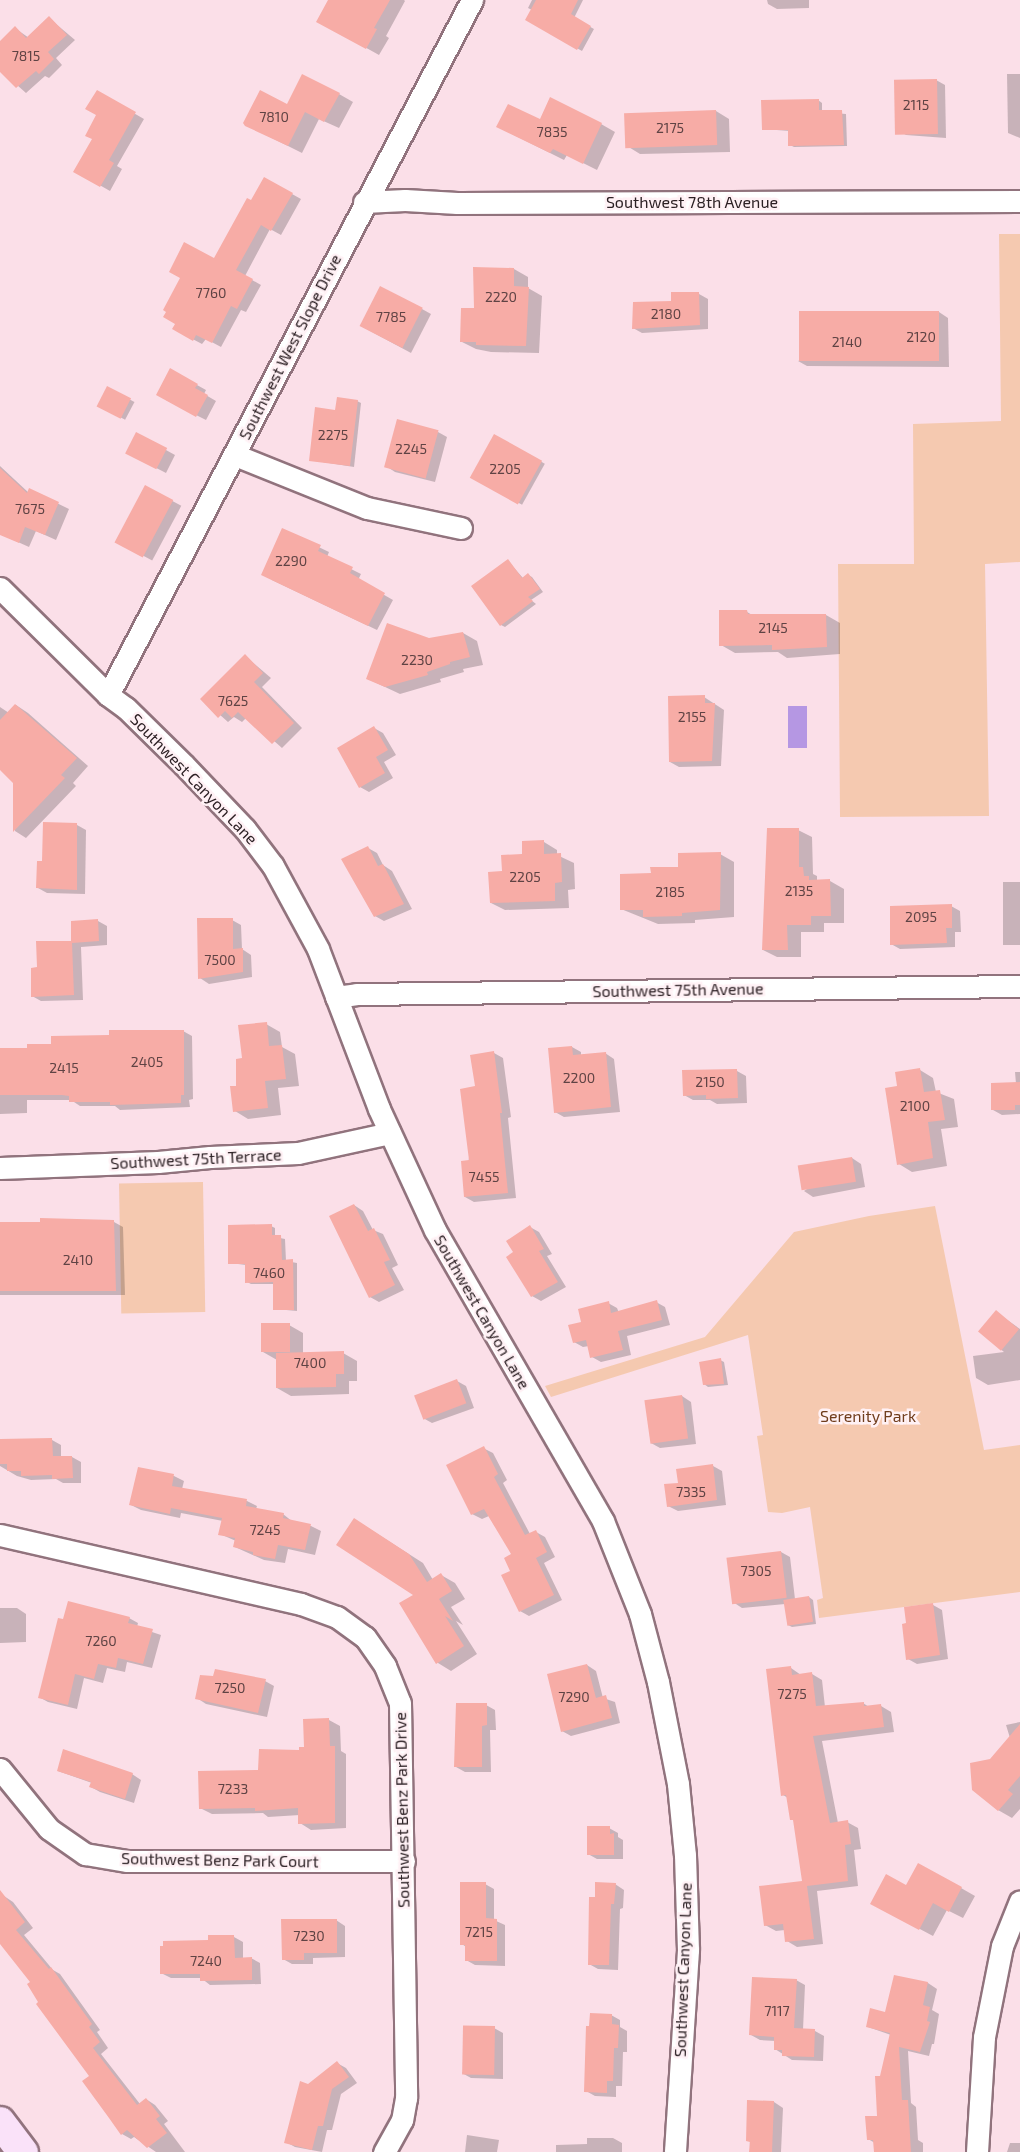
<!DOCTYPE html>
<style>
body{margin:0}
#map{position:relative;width:1020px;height:2152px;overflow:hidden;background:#fbdfe8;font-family:"Exo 2",sans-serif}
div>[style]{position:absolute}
.green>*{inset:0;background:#f5c9b0;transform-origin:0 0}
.water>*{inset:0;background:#b597e3;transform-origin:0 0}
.shadow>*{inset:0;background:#0003;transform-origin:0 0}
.building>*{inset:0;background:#f7aca6;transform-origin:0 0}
.roads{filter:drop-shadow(2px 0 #91737d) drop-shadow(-2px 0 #91737d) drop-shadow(0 2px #91737d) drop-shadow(0 -2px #91737d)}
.minor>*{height:21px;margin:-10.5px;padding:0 10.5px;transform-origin:10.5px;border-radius:10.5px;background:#fff}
.secondary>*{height:30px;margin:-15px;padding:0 15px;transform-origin:15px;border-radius:15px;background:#fae2f9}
span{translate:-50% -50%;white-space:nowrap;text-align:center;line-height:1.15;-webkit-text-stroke:5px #fff1f5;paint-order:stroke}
.number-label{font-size:14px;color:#5f4344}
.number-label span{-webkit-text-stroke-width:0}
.street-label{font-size:16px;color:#2c2024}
.park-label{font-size:16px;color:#703d1d}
</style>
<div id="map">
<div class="green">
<div style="clip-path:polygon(999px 234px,1020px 234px,1020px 562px,985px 564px,989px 816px,840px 817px,838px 564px,914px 564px,913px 424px,1001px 421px)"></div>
<div style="left:203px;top:1182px;width:130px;height:84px;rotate:89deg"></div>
<div style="clip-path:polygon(935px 1206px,984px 1450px,1020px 1445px,1020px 1592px,819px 1618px,817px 1600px,823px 1598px,810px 1507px,782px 1513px,768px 1512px,757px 1436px,763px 1435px,748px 1335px,551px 1397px,545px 1386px,705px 1337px,794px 1232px,869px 1216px)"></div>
</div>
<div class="water">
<div style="left:788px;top:706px;width:19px;height:42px"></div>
</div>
<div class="shadow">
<div style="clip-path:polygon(330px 0,404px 0,405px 1px,386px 36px,389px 38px,379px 55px,318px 21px)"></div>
<div style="clip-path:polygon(532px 0,583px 0,574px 18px,594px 29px,582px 51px,527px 20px,532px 10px,528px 8px)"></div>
<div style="clip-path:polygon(767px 0,809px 0,809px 8px,777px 9px,768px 4px)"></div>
<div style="clip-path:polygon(49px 18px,75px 40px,56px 58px,62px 65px,49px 78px,45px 76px,26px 93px,0 70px,0 43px,15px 28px,29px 38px)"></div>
<div style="clip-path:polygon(1007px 74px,1020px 74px,1020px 138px,1008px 133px)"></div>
<div style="clip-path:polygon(936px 80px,945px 85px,946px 138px,906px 135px,897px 130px)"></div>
<div style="clip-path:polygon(97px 92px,144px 119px,117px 166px,122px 169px,110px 191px,75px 171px,93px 139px,98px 115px)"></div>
<div style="clip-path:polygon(339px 94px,353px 102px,339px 128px,319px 119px,302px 153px,246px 125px,288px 106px)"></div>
<div style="clip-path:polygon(818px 100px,822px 103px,822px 112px,846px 114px,847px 146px,794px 147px,790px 145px,790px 131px,763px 129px)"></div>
<div style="clip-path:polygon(716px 111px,729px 119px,730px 152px,640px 154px,627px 146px)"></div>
<div style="clip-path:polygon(540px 121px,601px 124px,615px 132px,597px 170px,567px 155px,564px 160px,512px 134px)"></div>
<div style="clip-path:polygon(265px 179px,301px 199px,281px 235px,270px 229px,245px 276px,261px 285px,246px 312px,241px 310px,221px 347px,206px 339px,202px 344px,183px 334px,214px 260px)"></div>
<div style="clip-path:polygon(474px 268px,514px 269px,528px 277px,528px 288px,542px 296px,539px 353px,491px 352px,476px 349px,462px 342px,475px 310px)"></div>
<div style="clip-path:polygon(699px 294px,708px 299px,708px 329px,642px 333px,633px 328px,672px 303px)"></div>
<div style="clip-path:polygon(422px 309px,431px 314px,411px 353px,361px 326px)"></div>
<div style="clip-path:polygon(939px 312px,948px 318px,949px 367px,807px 366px,798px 361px)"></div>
<div style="clip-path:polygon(170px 370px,206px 390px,204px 394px,216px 401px,206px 420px,166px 400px)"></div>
<div style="left:108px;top:388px;width:30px;height:20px;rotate:28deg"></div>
<div style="clip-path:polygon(357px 401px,361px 403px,354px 467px,310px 460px,337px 411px)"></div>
<div style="clip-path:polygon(438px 432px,447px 437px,435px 482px,395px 472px,386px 466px)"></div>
<div style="clip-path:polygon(137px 434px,175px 455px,166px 473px,135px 457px)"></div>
<div style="left:495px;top:436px;width:57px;height:47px;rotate:29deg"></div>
<div style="clip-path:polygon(0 466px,29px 493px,30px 490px,69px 509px,56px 540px,36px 531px,29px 547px,0 534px)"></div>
<div style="left:146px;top:487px;width:40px;height:62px;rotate:28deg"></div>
<div style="clip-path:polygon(283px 530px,329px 552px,327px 557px,361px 574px,358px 580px,393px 600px,377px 630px,272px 580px)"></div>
<div style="clip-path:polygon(508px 561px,523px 578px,528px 575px,532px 577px,543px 592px,531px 600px,536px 604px,505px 627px,501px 625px)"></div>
<div style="clip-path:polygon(747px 612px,754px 616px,826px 615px,840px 623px,840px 654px,787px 658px,778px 652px,735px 653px,721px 645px)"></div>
<div style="clip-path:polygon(463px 633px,477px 641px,483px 665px,463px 669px,464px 672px,440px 679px,441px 682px,400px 694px,368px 679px,428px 640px)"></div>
<div style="clip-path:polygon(245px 656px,271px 678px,262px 687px,302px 728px,282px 748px,247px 717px,242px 722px,234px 717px,228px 722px,202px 699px)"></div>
<div style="clip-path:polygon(704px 697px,724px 710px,721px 766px,679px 767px,670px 762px)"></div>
<div style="clip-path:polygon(16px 705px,28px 713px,88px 766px,73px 783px,76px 786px,26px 838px,15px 831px,15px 782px,0 768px,0 707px,9px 713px)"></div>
<div style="clip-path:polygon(374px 728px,383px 733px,396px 755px,384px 762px,393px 778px,369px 792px,360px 787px)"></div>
<div style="clip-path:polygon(77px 825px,86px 830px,85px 894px,47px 893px,38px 888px,43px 862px)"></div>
<div style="clip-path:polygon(798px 830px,812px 837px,813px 874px,817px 876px,817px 881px,830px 881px,844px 889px,844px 923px,824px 923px,824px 932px,801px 932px,801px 957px,777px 957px,763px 950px)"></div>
<div style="clip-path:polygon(544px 842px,557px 850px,557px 855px,574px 863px,575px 889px,568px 890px,569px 908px,505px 910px,491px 903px,524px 856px)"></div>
<div style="clip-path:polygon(368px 848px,377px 853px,383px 865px,392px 871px,412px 909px,384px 921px,375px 916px,343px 860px)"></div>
<div style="clip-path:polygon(720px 854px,734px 862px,734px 917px,695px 920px,695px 923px,658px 924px,621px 909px,652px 875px)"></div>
<div style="left:1003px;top:882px;width:17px;height:63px"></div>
<div style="clip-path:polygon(951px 906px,960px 911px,961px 932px,955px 932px,955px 947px,900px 949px,891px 944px)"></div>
<div style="clip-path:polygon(232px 920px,241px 925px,242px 949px,251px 955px,252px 977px,209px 984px,200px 978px)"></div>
<div style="clip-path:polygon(98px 921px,107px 926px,107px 945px,81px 947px,83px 1000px,41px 1001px,32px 996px,38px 969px)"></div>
<div style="clip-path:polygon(266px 1024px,280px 1032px,282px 1047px,295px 1054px,299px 1086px,278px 1088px,281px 1115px,248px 1119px,235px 1111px,237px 1087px,244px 1060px)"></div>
<div style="clip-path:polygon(183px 1031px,192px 1036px,193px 1099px,189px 1100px,190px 1107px,120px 1110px,115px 1106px,80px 1106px,71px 1100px,27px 1100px,27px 1113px,0 1114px,0 1050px,29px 1050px)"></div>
<div style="clip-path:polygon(572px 1047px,581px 1052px,581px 1056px,605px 1053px,614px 1059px,620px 1112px,564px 1117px,555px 1112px)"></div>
<div style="clip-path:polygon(494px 1053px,503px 1058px,511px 1117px,508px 1118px,516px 1198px,474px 1202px,465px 1197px,476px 1087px)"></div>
<div style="clip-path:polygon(920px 1070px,933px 1078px,936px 1092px,954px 1099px,958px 1127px,941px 1129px,947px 1166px,912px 1172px,899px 1164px,899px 1087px)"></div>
<div style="clip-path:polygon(737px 1071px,746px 1076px,747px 1103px,717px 1104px,710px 1100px,693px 1100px,684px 1095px)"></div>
<div style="clip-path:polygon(1015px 1072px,1020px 1072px,1020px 1114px,1002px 1115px,993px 1110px,1016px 1084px)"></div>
<div style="clip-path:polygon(852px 1158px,861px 1164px,865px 1187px,813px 1197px,804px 1191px)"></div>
<div style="clip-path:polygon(354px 1205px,363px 1211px,373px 1230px,383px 1234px,398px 1265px,392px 1268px,404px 1290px,379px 1302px,370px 1297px)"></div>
<div style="clip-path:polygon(114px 1222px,123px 1227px,125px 1295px,0 1295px,0 1223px)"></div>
<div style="clip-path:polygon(271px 1226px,275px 1228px,275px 1237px,285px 1239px,286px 1261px,297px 1263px,297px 1311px,275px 1309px,274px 1284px,251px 1284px,247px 1282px,246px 1265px,230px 1263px)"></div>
<div style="clip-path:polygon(530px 1227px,539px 1232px,552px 1254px,547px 1256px,566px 1287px,541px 1301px,532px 1296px,515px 1253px)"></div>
<div style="clip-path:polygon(656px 1302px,665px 1307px,670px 1325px,627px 1336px,631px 1355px,601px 1362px,592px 1357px,589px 1346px,583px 1347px,574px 1342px,583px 1323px,608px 1303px,617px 1308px,619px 1313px)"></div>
<div style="clip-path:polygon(996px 1312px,1020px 1329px,1020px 1380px,988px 1385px,976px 1378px,973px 1356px,1004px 1352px,979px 1331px)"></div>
<div style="clip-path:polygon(289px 1325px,303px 1333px,303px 1353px,343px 1353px,357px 1361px,357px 1381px,349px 1381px,349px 1394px,291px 1396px,277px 1388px,277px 1360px,263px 1352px)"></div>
<div style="clip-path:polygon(720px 1360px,724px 1362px,728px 1385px,708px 1387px,704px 1384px)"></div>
<div style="clip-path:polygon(457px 1381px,466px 1386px,474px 1408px,432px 1423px,423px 1418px)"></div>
<div style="clip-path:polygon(682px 1396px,691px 1402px,696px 1444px,660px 1448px,651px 1443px)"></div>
<div style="clip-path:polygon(0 1440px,52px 1440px,61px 1445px,61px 1457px,72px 1457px,81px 1462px,81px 1483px,63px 1483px,56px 1479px,31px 1480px,17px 1476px,0 1466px)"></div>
<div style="clip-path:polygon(483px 1448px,493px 1453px,507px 1480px,503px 1483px,530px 1534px,536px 1532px,545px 1537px,555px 1557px,544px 1563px,562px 1600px,529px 1616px,520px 1611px,512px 1572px,513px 1555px,489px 1516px,482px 1519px,472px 1514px)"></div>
<div style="clip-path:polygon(713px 1466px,722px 1471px,726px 1505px,678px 1511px,668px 1506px,680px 1484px)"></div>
<div style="clip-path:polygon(139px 1469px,174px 1476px,184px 1481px,182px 1489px,247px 1501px,257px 1506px,256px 1509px,283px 1514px,293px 1522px,311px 1526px,321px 1531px,315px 1555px,288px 1549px,285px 1563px,264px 1560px,235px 1547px,236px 1541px,220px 1534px,223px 1521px,181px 1513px,180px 1518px,141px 1510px,131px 1505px)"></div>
<div style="clip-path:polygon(368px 1528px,423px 1563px,433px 1580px,441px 1575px,455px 1583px,465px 1599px,451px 1607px,463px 1625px,456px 1621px,477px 1654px,451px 1671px,438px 1663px,415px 1595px)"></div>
<div style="clip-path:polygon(781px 1552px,790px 1557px,795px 1599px,809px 1597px,813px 1600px,816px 1624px,792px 1627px,788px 1625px,785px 1604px,742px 1608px,733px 1602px)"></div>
<div style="clip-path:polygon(933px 1605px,942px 1610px,948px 1659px,917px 1664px,908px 1659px)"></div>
<div style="clip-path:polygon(0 1608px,17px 1608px,26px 1614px,26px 1642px,0 1643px)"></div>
<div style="clip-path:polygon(129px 1618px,138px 1623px,137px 1627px,161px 1635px,152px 1668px,127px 1662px,125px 1672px,107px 1668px,103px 1683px,84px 1678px,77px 1709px,48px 1702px,39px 1697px)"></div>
<div style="clip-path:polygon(587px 1665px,596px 1671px,603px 1698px,615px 1702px,620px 1723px,571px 1736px,562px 1731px)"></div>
<div style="clip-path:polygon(791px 1668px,801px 1675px,812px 1674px,822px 1680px,825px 1707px,863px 1703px,869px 1707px,881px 1706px,891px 1712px,894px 1732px,822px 1741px,838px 1823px,847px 1822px,858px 1828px,861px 1849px,854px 1850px,858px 1886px,817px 1891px,823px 1944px,797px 1947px,787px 1941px,785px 1930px,776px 1931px,765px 1925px,803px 1882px,795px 1821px,791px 1819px,788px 1798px,783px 1795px)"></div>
<div style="clip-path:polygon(265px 1681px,274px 1686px,267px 1717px,206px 1704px,197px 1698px)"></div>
<div style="clip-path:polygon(486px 1705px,495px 1710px,496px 1730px,490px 1730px,491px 1772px,465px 1772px,456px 1767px)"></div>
<div style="clip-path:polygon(329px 1720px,340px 1726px,341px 1751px,346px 1754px,346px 1828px,311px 1830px,300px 1823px,300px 1815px,268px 1817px,263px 1813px,212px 1814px,200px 1808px,306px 1748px)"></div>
<div style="clip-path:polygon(1020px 1722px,1020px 1809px,1012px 1818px,998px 1810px,991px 1761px,1010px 1738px,1006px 1725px)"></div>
<div style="clip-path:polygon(58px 1771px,132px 1774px,141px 1780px,134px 1803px,100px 1792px,91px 1787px,92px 1783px)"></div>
<div style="clip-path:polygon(609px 1828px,618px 1833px,618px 1837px,623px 1840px,623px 1859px,597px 1859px,588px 1854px)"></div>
<div style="clip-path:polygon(485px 1884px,494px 1889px,494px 1920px,505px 1925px,505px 1966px,475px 1965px,466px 1960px,466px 1947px,462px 1944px)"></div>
<div style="clip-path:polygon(615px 1884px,624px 1890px,623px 1908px,620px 1909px,618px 1970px,598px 1969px,589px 1964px)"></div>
<div style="clip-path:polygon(907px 1887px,961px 1888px,975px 1896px,963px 1918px,947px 1910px,933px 1936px,886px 1911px)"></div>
<div style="clip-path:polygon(4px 1896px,13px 1902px,33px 1928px,24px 1935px,53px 1970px,60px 1974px,100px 2030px,97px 2032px,108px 2048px,101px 2054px,140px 2104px,146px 2099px,155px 2105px,168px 2121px,164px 2124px,185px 2152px,156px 2152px,134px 2137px,131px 2139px,122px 2134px,91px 2076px,40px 2002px,32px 1982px,0 1942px,0 1899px)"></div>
<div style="clip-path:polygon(336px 1920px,345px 1926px,345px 1957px,313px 1958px,313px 1964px,292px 1964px,283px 1959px)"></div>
<div style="clip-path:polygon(234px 1937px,243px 1942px,243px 1959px,251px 1958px,260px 1963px,261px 1984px,210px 1985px,201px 1978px,171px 1978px,161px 1973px,209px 1941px)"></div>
<div style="clip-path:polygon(895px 1976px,928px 1983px,937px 1989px,932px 2010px,939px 2014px,934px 2044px,932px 2044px,929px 2056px,908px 2051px,911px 2103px,916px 2107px,918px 2140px,923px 2143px,923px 2152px,876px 2152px,875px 2143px,868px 2139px,878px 2118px,882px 2077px,891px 2035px,868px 2027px,887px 2013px)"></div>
<div style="clip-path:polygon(796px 1980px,805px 1985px,803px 2030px,815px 2031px,824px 2036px,823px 2061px,792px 2060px,775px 2049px,776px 2041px,760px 2040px,751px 2035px)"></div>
<div style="clip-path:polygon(611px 2015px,620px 2020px,620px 2027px,627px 2031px,627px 2052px,623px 2052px,622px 2086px,616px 2086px,616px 2097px,595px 2096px,586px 2091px)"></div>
<div style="clip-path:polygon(494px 2028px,503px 2033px,503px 2079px,471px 2078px,462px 2073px)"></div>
<div style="clip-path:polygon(337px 2063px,346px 2068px,357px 2083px,341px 2094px,332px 2130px,327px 2130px,322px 2152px,295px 2147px,286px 2142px)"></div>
<div style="clip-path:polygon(749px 2102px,774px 2102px,783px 2108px,781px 2152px,750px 2152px)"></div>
<div style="clip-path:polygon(467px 2135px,499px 2140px,497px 2152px,465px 2152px)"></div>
<div style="clip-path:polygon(587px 2138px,613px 2138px,622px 2143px,622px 2152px,556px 2152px,556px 2145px,587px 2144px)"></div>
<div style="clip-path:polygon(1010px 2143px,1020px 2143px,1020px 2152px,1007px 2152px)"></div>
</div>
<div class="building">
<div style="clip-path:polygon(328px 0,390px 0,374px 28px,377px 29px,366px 49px,316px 22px)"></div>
<div style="clip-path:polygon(536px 0,578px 0,571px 14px,591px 26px,577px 50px,525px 20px)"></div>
<div style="clip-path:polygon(49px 16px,67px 35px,48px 52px,54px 59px,39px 74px,36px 71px,16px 88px,0 72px,0 41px,15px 26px,26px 38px)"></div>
<div style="clip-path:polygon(302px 74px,340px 93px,324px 122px,305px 112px,288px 146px,245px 126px,243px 123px,260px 90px,287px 104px)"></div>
<div style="left:937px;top:79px;width:55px;height:43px;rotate:89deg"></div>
<div style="clip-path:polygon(97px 90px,136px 112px,109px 160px,114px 163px,100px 187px,73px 172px,92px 139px,85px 136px,96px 115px,85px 109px)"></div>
<div style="clip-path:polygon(550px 97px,602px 123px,583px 164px,553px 149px,550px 153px,496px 127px,508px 104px,540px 119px)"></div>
<div style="clip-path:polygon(819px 99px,819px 110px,842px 110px,844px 145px,788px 146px,788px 130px,762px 130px,761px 100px)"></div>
<div style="left:716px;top:110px;width:35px;height:92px;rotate:88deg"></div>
<div style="clip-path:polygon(264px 177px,293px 193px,271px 231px,261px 225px,236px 270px,253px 279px,237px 309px,231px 306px,212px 343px,196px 335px,193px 341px,172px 329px,175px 324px,163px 317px,166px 312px,163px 310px,180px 278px,169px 272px,184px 242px,214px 258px,247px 198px,251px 200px)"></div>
<div style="clip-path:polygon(473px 267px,514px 268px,514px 286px,529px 287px,526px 346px,476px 345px,476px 342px,460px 342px,461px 308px,474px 308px)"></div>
<div style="left:380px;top:286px;width:48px;height:45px;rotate:27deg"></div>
<div style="clip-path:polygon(671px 292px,699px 292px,700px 325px,632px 329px,633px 302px,671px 301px)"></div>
<div style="left:799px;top:311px;width:140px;height:50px"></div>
<div style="clip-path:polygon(170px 368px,198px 384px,195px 388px,208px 395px,196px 417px,156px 395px)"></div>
<div style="left:107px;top:386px;width:27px;height:23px;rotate:27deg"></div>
<div style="clip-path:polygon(337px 397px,358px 400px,350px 466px,309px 461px,315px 407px,335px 410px)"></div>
<div style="left:397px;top:419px;width:43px;height:50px;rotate:15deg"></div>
<div style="left:136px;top:432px;width:35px;height:24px;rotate:27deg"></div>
<div style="left:494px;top:434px;width:55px;height:50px;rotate:29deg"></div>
<div style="clip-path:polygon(0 468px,27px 493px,29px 488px,59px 502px,45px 535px,25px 527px,19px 543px,0 535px)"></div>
<div style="left:145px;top:485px;width:32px;height:65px;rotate:28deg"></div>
<div style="clip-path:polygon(282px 528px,321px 545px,318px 551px,353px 567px,350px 573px,385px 593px,368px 626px,261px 575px)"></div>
<div style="clip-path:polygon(508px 559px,522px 578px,528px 573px,540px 589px,528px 597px,533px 601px,500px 626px,471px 586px)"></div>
<div style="clip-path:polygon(719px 610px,747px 610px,748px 614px,826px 614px,827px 647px,772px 650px,772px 645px,719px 646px)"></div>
<div style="clip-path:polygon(387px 623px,429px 638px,463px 632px,470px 657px,450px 662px,450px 664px,427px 672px,428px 675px,385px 687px,366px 679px)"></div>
<div style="clip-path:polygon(245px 654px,263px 673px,254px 682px,294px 723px,272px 744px,238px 712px,232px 718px,225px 711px,218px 718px,200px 699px)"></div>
<div style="clip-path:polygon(705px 695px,705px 703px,715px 703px,712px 761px,669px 762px,668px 696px)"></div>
<div style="clip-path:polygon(15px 704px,77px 758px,61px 775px,65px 778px,13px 832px,13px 783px,0 770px,0 720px)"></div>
<div style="clip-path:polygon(374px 726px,388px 750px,376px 757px,385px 773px,359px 788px,337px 748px)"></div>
<div style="clip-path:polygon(43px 822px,77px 823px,77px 890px,36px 888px,37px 861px,42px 861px)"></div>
<div style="clip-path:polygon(767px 828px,799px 828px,799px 867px,803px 867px,804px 876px,809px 876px,809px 880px,830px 879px,831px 916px,811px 916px,811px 925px,787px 925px,788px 950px,762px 950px)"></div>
<div style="clip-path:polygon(544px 840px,544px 854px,561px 853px,562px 882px,555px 883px,555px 901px,490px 903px,488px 872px,502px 871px,501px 855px,522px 854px,522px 841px)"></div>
<div style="clip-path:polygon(368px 846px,378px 866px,383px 864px,404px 904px,374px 917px,341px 859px)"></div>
<div style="clip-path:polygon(721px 852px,720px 910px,682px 913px,682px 916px,643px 917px,643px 910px,620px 910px,620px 874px,651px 873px,650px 867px,678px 867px,678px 853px)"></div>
<div style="clip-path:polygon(952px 904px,952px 928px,946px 928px,947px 943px,890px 945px,890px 906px)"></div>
<div style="clip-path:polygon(197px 918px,233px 918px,233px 949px,243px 948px,243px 972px,198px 979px)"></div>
<div style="clip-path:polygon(98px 919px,99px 941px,72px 943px,74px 995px,31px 997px,31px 968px,37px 967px,36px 941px,71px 941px,71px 921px)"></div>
<div style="clip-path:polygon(267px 1022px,269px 1046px,282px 1045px,286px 1079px,265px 1081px,268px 1108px,233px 1112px,230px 1086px,236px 1086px,236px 1059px,242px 1058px,238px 1025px)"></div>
<div style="clip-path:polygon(109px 1030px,184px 1030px,184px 1095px,181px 1095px,181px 1103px,110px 1105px,110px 1102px,69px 1102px,69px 1096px,62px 1095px,0 1095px,0 1048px,27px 1048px,27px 1044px,51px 1044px,51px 1036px,109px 1035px)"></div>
<div style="clip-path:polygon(572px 1046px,573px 1055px,606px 1052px,611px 1107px,554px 1113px,548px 1048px)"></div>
<div style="clip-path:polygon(494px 1051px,502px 1113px,500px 1113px,508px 1193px,464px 1197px,461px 1161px,469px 1160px,460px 1089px,475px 1086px,470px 1055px)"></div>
<div style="clip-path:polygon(920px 1068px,924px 1092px,940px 1090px,945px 1120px,928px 1122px,933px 1158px,897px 1165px,885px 1088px,897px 1086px,895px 1072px)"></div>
<div style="clip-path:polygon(737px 1069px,738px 1098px,706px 1099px,706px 1095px,683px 1096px,682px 1070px)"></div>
<div style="clip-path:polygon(1020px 1082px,1020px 1105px,1015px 1105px,1015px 1110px,991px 1110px,991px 1083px)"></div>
<div style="left:852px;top:1157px;width:25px;height:55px;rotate:81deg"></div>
<div style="clip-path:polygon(354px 1204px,368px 1231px,374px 1228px,390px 1260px,384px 1262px,395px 1285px,369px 1298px,329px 1216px)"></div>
<div style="clip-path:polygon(40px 1218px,114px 1220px,116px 1291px,0 1291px,0 1222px,40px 1222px)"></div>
<div style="clip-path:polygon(272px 1224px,272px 1235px,281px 1235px,282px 1260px,293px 1259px,294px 1310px,273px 1310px,273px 1282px,245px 1283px,245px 1264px,228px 1264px,228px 1225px)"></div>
<div style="clip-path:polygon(530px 1225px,544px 1249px,539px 1251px,558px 1282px,531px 1297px,506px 1257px,513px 1252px,506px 1241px)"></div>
<div style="clip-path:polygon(657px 1300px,662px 1320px,618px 1331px,623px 1350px,590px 1358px,586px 1340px,573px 1343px,568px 1325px,581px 1322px,578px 1309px,609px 1301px,611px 1313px)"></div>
<div style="left:996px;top:1310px;width:30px;height:28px;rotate:40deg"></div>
<div style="left:290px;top:1323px;width:29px;height:29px;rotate:90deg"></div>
<div style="clip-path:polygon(344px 1351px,344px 1374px,336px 1374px,336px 1387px,276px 1388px,276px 1353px)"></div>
<div style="clip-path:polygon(721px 1358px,724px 1384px,703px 1385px,699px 1362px)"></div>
<div style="left:457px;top:1379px;width:26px;height:46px;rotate:69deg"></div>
<div style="left:682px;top:1395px;width:44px;height:38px;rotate:82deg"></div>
<div style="clip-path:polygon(52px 1438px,53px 1456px,72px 1456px,73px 1478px,52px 1479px,52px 1475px,21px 1476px,21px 1471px,7px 1471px,7px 1464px,0 1464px,0 1439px)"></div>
<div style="clip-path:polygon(484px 1446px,498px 1474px,494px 1477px,525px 1535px,536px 1530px,547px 1552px,536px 1558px,554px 1595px,519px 1612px,501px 1575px,510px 1571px,504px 1558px,511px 1554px,484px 1509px,471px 1515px,446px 1465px)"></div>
<div style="clip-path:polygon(713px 1464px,717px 1500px,667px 1507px,664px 1484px,678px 1483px,676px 1469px)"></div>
<div style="clip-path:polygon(138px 1467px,174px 1474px,172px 1486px,247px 1499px,246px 1506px,284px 1513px,283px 1518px,311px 1524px,305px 1550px,278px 1545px,275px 1559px,253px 1555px,253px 1552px,233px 1547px,235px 1538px,218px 1535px,222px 1518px,171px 1508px,170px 1514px,129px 1505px)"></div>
<div style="clip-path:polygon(354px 1518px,409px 1554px,427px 1582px,441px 1573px,452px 1591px,439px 1599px,453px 1621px,445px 1616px,464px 1646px,436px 1664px,399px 1603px,413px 1595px,336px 1545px)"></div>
<div style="left:781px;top:1551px;width:47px;height:55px;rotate:83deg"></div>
<div style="left:809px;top:1596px;width:26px;height:26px;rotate:81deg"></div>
<div style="clip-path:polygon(68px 1601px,130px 1617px,128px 1623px,153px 1629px,143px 1664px,118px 1658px,116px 1668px,98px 1664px,94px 1679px,75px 1674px,68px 1705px,38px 1698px,58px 1618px,63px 1619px)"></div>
<div style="clip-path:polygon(933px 1603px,940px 1655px,906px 1660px,902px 1624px,906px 1623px,904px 1607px)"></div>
<div style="clip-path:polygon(587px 1664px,596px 1698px,606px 1695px,612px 1718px,561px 1732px,547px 1674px)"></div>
<div style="clip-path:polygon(791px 1666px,792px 1675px,812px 1672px,816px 1706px,864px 1702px,864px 1706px,881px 1704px,884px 1727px,813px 1736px,830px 1823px,848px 1820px,851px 1844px,845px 1845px,848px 1881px,807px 1886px,814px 1939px,785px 1942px,783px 1924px,764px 1926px,759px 1886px,802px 1881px,793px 1820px,790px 1820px,786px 1795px,781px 1796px,766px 1669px)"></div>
<div style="clip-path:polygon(215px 1669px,266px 1679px,258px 1713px,195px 1699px,200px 1675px,213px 1676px)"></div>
<div style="clip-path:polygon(456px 1703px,487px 1703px,487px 1725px,482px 1726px,482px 1767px,454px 1767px)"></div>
<div style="clip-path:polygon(329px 1718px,330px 1746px,335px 1746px,335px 1823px,298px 1824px,298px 1808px,255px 1811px,255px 1808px,199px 1809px,198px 1771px,258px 1770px,259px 1749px,299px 1750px,299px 1747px,304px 1747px,303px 1719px)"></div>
<div style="clip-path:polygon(1020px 1724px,1020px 1776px,1008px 1790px,1013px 1794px,998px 1811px,972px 1790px,970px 1763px,990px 1759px)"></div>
<div style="clip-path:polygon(63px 1749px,133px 1773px,125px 1799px,89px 1787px,91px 1782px,57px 1771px)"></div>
<div style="clip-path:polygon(587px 1826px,610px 1826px,610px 1834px,614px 1833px,614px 1855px,587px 1855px)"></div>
<div style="clip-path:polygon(918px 1863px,962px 1887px,949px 1912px,933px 1903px,919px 1930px,870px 1904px,886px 1874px,906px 1885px)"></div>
<div style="clip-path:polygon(460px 1882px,486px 1882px,486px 1918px,497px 1919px,497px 1961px,465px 1961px,465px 1945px,460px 1945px)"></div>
<div style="clip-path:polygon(595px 1882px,616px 1883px,614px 1904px,611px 1904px,609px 1965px,588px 1965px,589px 1897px,595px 1897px)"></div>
<div style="clip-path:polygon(0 1890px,25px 1922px,16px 1930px,49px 1969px,51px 1967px,92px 2024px,89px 2027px,100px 2042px,93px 2048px,137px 2105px,146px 2098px,160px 2116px,156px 2119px,167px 2133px,147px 2148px,127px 2130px,121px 2135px,109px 2118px,82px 2081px,89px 2076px,36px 2004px,38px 2002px,27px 1984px,30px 1982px,0 1944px)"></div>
<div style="clip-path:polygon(281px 1919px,337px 1919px,337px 1953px,304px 1953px,304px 1960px,282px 1960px)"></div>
<div style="clip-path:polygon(208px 1935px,234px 1935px,235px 1958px,252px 1957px,252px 1980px,200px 1981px,200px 1974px,160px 1974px,160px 1946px,163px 1946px,163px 1941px,208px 1940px)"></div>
<div style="clip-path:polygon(894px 1975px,928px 1982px,923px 2005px,930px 2007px,927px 2021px,930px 2022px,920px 2052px,899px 2047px,902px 2100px,908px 2100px,911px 2152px,874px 2152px,873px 2140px,867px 2140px,865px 2116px,877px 2116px,875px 2076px,880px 2076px,890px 2033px,866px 2027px,870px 2008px,885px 2012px)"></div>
<div style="clip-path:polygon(752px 1977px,797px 1979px,794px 2028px,815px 2029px,814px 2057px,782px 2056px,782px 2050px,774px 2050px,774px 2037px,749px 2035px)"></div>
<div style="clip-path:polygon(590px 2013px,612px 2014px,612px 2024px,619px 2025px,618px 2048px,614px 2048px,613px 2081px,607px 2081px,607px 2093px,584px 2092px,586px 2026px,589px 2026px)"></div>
<div style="left:495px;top:2026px;width:49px;height:32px;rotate:91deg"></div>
<div style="clip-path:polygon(337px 2061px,349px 2077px,332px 2089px,323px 2126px,318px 2126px,312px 2150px,284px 2143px,300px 2081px,308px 2084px)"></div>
<div style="clip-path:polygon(747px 2100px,774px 2101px,772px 2152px,749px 2152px,750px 2142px,746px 2141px)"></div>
</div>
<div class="roads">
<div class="minor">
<div style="left:364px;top:202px;width:41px;rotate:-2.8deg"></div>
<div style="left:405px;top:200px;width:52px;rotate:3.3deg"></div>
<div style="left:457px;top:203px;width:563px;rotate:-0.2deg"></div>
<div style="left:235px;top:455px;width:142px;rotate:21.9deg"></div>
<div style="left:367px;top:508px;width:96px;rotate:12deg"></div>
<div style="left:0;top:588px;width:152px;rotate:44.7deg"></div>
<div style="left:108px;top:695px;width:22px;rotate:36deg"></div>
<div style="left:126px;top:708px;width:81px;rotate:44.5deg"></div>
<div style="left:184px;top:765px;width:88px;rotate:46.4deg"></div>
<div style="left:245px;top:829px;width:46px;rotate:52.9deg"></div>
<div style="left:273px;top:866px;width:94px;rotate:61.5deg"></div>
<div style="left:318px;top:949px;width:171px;rotate:69.1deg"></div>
<div style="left:379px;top:1109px;width:133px;rotate:65.2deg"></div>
<div style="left:435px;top:1230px;width:336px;rotate:60deg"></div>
<div style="left:603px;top:1521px;width:100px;rotate:68.3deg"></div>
<div style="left:640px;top:1614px;width:70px;rotate:75.2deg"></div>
<div style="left:658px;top:1682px;width:104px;rotate:78.9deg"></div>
<div style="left:678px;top:1784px;width:71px;rotate:84.4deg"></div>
<div style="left:685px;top:1855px;width:95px;rotate:88.2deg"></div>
<div style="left:688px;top:1950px;width:202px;rotate:93.7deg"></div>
<div style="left:108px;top:695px;width:785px;rotate:-62.36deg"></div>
<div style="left:336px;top:997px;width:21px;rotate:-8deg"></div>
<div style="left:357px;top:994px;width:663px;rotate:-0.69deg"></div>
<div style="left:0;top:1168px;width:158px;rotate:-2.2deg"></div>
<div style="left:158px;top:1162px;width:52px;rotate:-5.5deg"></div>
<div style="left:210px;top:1157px;width:88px;rotate:-2.6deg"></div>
<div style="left:298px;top:1153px;width:94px;rotate:-12.3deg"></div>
<div style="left:0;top:1535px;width:309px;rotate:12.9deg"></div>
<div style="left:301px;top:1604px;width:38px;rotate:20deg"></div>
<div style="left:337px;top:1617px;width:34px;rotate:36deg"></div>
<div style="left:365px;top:1637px;width:35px;rotate:55deg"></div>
<div style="left:385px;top:1666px;width:40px;rotate:68deg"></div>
<div style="left:400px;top:1703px;width:395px;rotate:89.1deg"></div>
<div style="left:406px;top:2098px;width:22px;rotate:100deg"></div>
<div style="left:402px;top:2120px;width:37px;rotate:119deg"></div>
<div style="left:0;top:1769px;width:77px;rotate:50.8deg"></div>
<div style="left:49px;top:1829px;width:44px;rotate:34.8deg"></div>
<div style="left:85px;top:1854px;width:43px;rotate:9.5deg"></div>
<div style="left:127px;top:1861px;width:277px"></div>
<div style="left:977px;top:2152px;width:115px;rotate:-86.5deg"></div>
<div style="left:984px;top:2037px;width:93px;rotate:-78.8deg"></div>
<div style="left:1002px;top:1946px;width:48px;rotate:-68.2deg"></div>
</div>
<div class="secondary">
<div style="left:0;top:2122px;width:38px;rotate:53deg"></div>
</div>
</div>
<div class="number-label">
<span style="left:26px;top:56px">7815</span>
<span style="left:916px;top:105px">2115</span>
<span style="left:274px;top:117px">7810</span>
<span style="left:670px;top:128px">2175</span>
<span style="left:552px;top:132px">7835</span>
<span style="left:211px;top:293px">7760</span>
<span style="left:501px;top:297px">2220</span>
<span style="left:666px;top:314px">2180</span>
<span style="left:391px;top:317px">7785</span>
<span style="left:921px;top:337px">2120</span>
<span style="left:847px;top:342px">2140</span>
<span style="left:333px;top:435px">2275</span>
<span style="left:411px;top:449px">2245</span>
<span style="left:505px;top:469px">2205</span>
<span style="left:30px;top:509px">7675</span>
<span style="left:291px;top:561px">2290</span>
<span style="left:773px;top:628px">2145</span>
<span style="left:417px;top:660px">2230</span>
<span style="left:233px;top:701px">7625</span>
<span style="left:692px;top:717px">2155</span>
<span style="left:525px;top:877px">2205</span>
<span style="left:799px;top:891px">2135</span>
<span style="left:670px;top:892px">2185</span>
<span style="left:921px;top:917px">2095</span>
<span style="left:220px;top:960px">7500</span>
<span style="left:147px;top:1062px">2405</span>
<span style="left:64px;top:1068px">2415</span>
<span style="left:579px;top:1078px">2200</span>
<span style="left:710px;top:1082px">2150</span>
<span style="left:915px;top:1106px">2100</span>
<span style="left:484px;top:1177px">7455</span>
<span style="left:78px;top:1260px">2410</span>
<span style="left:269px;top:1273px">7460</span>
<span style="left:310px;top:1363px">7400</span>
<span style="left:691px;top:1492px">7335</span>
<span style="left:265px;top:1530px">7245</span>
<span style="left:756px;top:1571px">7305</span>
<span style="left:101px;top:1641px">7260</span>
<span style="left:230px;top:1688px">7250</span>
<span style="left:792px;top:1694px">7275</span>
<span style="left:574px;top:1697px">7290</span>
<span style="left:233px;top:1789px">7233</span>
<span style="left:479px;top:1932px">7215</span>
<span style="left:309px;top:1936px">7230</span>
<span style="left:206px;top:1961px">7240</span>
<span style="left:777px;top:2011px">7117</span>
</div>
<div class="street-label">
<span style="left:692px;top:202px">Southwest 78th Avenue</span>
<span style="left:290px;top:347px;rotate:-63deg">Southwest West Slope Drive</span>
<span style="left:194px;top:779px;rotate:46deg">Southwest Canyon Lane</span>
<span style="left:678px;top:990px;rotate:-1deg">Southwest 75th Avenue</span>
<span style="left:196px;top:1159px;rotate:-3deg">Southwest 75th Terrace</span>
<span style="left:482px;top:1312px;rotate:60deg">Southwest Canyon Lane</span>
<span style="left:402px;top:1810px;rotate:-91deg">Southwest Benz Park Drive</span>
<span style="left:220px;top:1860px;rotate:1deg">Southwest Benz Park Court</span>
<span style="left:683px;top:1970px;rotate:-88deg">Southwest Canyon Lane</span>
</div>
<div class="park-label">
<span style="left:868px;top:1416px">Serenity Park</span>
</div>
</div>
